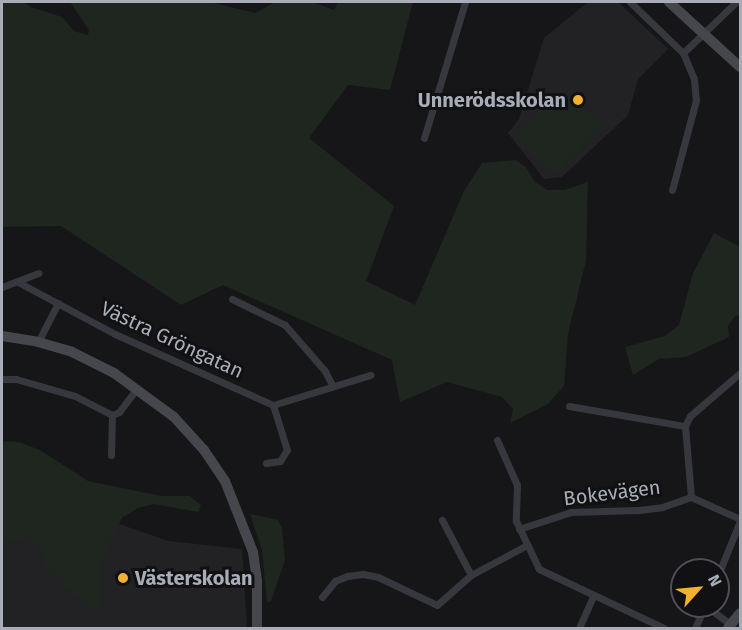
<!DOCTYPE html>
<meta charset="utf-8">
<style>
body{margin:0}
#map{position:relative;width:742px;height:630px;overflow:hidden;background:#161618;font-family:"Fira Sans",sans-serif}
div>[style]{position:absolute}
.built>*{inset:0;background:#222225}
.green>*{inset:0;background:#1e261f;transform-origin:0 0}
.street>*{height:7px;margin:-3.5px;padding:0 3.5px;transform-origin:3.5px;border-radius:3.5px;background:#37383d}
.secondary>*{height:10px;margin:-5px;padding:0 5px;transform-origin:5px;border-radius:5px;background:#45474d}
.dots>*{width:16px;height:16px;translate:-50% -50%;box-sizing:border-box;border:3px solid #111113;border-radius:50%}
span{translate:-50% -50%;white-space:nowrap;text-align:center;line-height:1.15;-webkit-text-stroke:6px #111113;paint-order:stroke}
.poi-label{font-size:20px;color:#a8adb8;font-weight:700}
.right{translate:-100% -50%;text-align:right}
.left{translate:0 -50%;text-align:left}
.street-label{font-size:20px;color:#a8adb8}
.frame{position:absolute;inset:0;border:3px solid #a8adb8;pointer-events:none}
.north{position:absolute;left:670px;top:558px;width:60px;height:60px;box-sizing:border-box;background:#111113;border:2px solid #4d4f55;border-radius:50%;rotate:63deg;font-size:16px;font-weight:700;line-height:24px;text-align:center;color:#a8adb8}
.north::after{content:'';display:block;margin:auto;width:21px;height:27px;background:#f2b134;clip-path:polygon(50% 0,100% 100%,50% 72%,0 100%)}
</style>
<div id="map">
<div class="built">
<div style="clip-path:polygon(588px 2px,618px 2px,668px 49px,638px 79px,628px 115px,562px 177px,544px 179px,508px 133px,519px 119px,544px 38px)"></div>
<div style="clip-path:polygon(2px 483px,168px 541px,242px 549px,247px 628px,2px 628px)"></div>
</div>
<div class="green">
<div style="clip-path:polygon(2px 2px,23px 2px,31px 7px,62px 17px,74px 31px,88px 35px,89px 30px,70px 2px,210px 2px,255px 13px,275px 2px,312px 2px,334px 10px,338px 2px,413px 2px,390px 90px,348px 85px,309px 138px,394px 206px,366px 281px,415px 305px,464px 191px,482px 163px,515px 160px,526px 167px,534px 181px,547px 190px,565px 190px,588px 182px,586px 261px,568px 334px,564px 386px,548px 404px,510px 423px,513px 409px,502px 397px,447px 382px,400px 402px,392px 360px,223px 285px,181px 305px,61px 226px,2px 227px)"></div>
<div style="left:561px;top:87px;width:56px;height:68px;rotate:43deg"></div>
<div style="clip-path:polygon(714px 233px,740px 247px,740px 315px,735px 316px,728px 326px,729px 337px,686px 357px,659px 359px,633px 375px,625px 347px,665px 336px,679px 325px,693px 273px)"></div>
<div style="clip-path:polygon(2px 441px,19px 442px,40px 450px,88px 481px,161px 496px,190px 496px,201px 505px,198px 512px,154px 504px,138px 508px,122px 518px,107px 548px,102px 569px,100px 606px,94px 613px,46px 569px,40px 548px,27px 537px,7px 543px,2px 542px)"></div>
<div style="clip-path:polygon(250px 514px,278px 520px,282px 528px,285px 560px,271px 601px,267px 603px,262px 550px)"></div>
</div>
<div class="street">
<div style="left:630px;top:2px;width:74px;rotate:43.9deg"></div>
<div style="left:683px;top:53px;width:28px;rotate:67deg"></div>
<div style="left:694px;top:79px;width:21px;rotate:85deg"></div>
<div style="left:696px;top:100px;width:93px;rotate:104.9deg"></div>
<div style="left:683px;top:53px;width:74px;rotate:-43.9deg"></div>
<div style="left:424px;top:138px;width:142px;rotate:-73.2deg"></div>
<div style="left:18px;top:282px;width:110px;rotate:28.2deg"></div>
<div style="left:115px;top:334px;width:173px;rotate:24.2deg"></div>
<div style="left:273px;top:405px;width:102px;rotate:-17.2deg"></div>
<div style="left:2px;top:287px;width:39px;rotate:-21deg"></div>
<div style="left:232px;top:299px;width:59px;rotate:26.1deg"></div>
<div style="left:285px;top:325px;width:61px;rotate:49deg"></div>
<div style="left:325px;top:371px;width:16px;rotate:63deg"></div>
<div style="left:38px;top:342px;width:44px;rotate:-62.9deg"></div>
<div style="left:2px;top:379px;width:14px"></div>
<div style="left:16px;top:379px;width:61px;rotate:16.1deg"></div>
<div style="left:75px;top:396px;width:42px;rotate:27.2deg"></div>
<div style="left:569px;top:406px;width:118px;rotate:9.8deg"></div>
<div style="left:497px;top:440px;width:49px;rotate:66deg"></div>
<div style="left:517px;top:485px;width:36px;rotate:92deg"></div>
<div style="left:516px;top:521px;width:53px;rotate:64.4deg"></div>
<div style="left:539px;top:569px;width:138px;rotate:25.3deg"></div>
<div style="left:111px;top:455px;width:40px;rotate:-88.6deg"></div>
<div style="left:112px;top:415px;width:8px;rotate:-23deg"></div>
<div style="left:119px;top:412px;width:30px;rotate:-53deg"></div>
<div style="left:266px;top:463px;width:14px;rotate:-8deg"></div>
<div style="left:280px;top:461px;width:13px;rotate:-58deg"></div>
<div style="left:287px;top:450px;width:47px;rotate:-107.3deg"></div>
<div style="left:691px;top:497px;width:71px;rotate:-94.8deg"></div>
<div style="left:685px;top:426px;width:11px;rotate:-63deg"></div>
<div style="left:690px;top:416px;width:66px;rotate:-40.7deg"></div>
<div style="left:442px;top:520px;width:62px;rotate:62.2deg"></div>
<div style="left:519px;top:529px;width:55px;rotate:-18.1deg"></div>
<div style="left:571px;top:512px;width:68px;rotate:-1.7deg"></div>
<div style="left:639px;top:510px;width:23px;rotate:-7deg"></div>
<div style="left:662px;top:507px;width:31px;rotate:-19deg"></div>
<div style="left:691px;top:497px;width:54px;rotate:24.2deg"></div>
<div style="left:718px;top:575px;width:58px;rotate:-67.8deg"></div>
<div style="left:322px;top:597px;width:21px;rotate:-51deg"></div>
<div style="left:335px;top:581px;width:13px;rotate:-23deg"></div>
<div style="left:347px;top:576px;width:16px;rotate:-7deg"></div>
<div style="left:363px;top:574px;width:15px;rotate:11deg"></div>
<div style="left:378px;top:577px;width:65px;rotate:25.4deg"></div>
<div style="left:437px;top:605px;width:45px;rotate:-41.4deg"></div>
<div style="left:471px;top:575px;width:64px;rotate:-28.2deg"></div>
<div style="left:706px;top:606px;width:31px;rotate:37deg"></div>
<div style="left:579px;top:628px;width:35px;rotate:-66deg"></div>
<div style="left:695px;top:628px;width:24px;rotate:-66deg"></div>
</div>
<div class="secondary">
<div style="left:669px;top:2px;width:96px;rotate:42.5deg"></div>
<div style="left:2px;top:336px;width:36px;rotate:9deg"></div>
<div style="left:38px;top:342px;width:35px;rotate:16deg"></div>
<div style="left:72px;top:352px;width:47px;rotate:26.6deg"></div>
<div style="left:114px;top:373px;width:74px;rotate:36.3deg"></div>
<div style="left:174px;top:417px;width:45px;rotate:47.7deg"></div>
<div style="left:204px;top:450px;width:37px;rotate:56deg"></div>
<div style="left:225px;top:481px;width:76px;rotate:68.5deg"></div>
<div style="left:253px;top:552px;width:30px;rotate:82deg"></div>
<div style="left:257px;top:582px;width:46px;rotate:90deg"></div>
<div style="left:728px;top:628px;width:19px;rotate:-51deg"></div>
</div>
<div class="dots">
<div style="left:578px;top:100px;background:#f2b134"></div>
<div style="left:123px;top:578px;background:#f2b134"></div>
</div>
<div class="poi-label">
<span class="right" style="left:566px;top:100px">Unnerödsskolan</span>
<span class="left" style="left:135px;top:578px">Västerskolan</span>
</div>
<div class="street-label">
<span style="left:172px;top:340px;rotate:25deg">Västra Gröngatan</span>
<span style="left:612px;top:493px;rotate:-7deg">Bokevägen</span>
</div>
<div class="frame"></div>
<div class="north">N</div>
</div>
